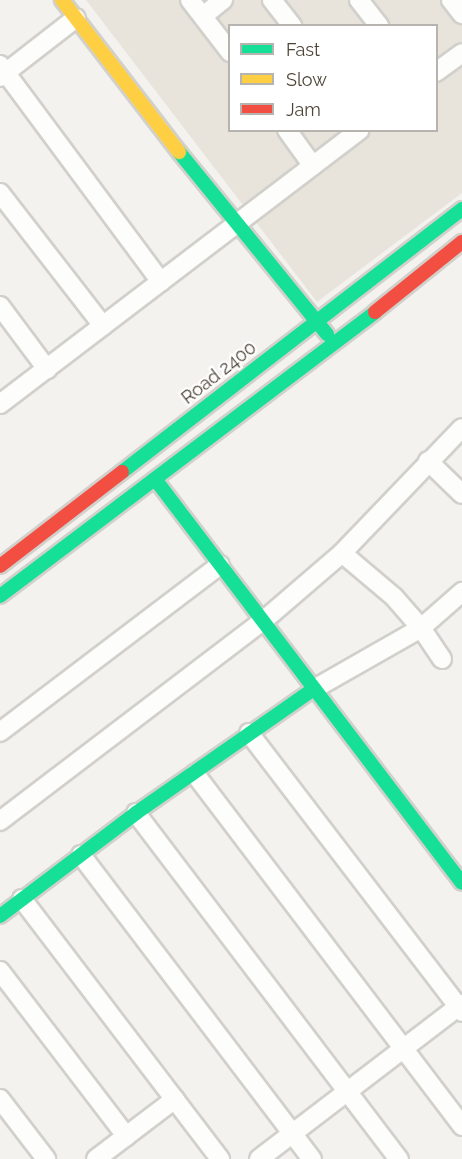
<!DOCTYPE html>
<style>
body{margin:0}
#map{position:relative;width:462px;height:1159px;overflow:hidden;background:#f4f2ee;font-family:Raleway,sans-serif}
div>[style]{position:absolute}
.residential>*{inset:0;background:#e8e4db}
.roads{filter:drop-shadow(2px 0 #d2d0cb) drop-shadow(-2px 0 #d2d0cb) drop-shadow(0 2px #d2d0cb) drop-shadow(0 -2px #d2d0cb)}
.street>*{height:18px;margin:-9px;padding:0 9px;transform-origin:9px;border-radius:9px;background:#fdfdfc}
.fast>*{height:14px;margin:-7px;padding:0 7px;transform-origin:7px;border-radius:7px;background:#16e098}
.slow>*{height:14px;margin:-7px;padding:0 7px;transform-origin:7px;border-radius:7px;background:#ffcf43}
.jam>*{height:14px;margin:-7px;padding:0 7px;transform-origin:7px;border-radius:7px;background:#f24e42}
span{translate:-50% -50%;white-space:nowrap;text-align:center;line-height:1.15;-webkit-text-stroke:4.5px #fff;paint-order:stroke}
.street-label{font-size:18px;color:#4c4437}
.legend{position:absolute;left:228px;top:24px;width:210px;height:108px;box-sizing:border-box;background:#fff;border:2px solid #b7b4af;margin:0;padding:8px 10px;list-style:none;font-size:18px;color:#4c4437}
.legend li{display:flex;align-items:center;gap:12px;height:30px}
.legend b{width:30px;border:2px solid #b7b4af}
</style>
<div id="map">
<div class="residential">
<div style="clip-path:polygon(evenodd,86px 0,462px 0,462px 193px,317px 302px,86px 0,230px 26px,436px 26px,436px 130px,230px 130px,230px 26px)"></div>
</div>
<div class="roads">
<div class="street">
<div style="left:190px;top:0;width:66px;rotate:52.4deg"></div>
<div style="left:272px;top:0;width:33px;rotate:52deg"></div>
<div style="left:359px;top:0;width:33px;rotate:52deg"></div>
<div style="left:451px;top:0;width:18px;rotate:52deg"></div>
<div style="left:203px;top:16px;width:26px;rotate:-39deg"></div>
<div style="left:0;top:65px;width:270px;rotate:53.4deg"></div>
<div style="left:436px;top:72px;width:32px;rotate:-36deg"></div>
<div style="left:0;top:77px;width:96px;rotate:-37.8deg"></div>
<div style="left:287px;top:130px;width:44px;rotate:54.2deg"></div>
<div style="left:0;top:193px;width:168px;rotate:52.2deg"></div>
<div style="left:0;top:306px;width:79px;rotate:53.3deg"></div>
<div style="left:0;top:404px;width:452px;rotate:-37.3deg"></div>
<div style="left:428px;top:461px;width:47px;rotate:44.1deg"></div>
<div style="left:442px;top:659px;width:37px;rotate:-124deg"></div>
<div style="left:421px;top:628px;width:55px;rotate:-41.3deg"></div>
<div style="left:314px;top:689px;width:123px;rotate:-29.7deg"></div>
<div style="left:421px;top:628px;width:41px;rotate:-131.1deg"></div>
<div style="left:394px;top:597px;width:68px;rotate:-139.8deg"></div>
<div style="left:0;top:732px;width:276px;rotate:-37.2deg"></div>
<div style="left:249px;top:733px;width:351px;rotate:52.6deg"></div>
<div style="left:195px;top:774px;width:442px;rotate:52.8deg"></div>
<div style="left:136px;top:813px;width:435px;rotate:52.8deg"></div>
<div style="left:0;top:821px;width:330px;rotate:-37.3deg"></div>
<div style="left:263px;top:621px;width:104px;rotate:-40.7deg"></div>
<div style="left:342px;top:553px;width:173px;rotate:-46.2deg"></div>
<div style="left:81px;top:855px;width:382px;rotate:52.8deg"></div>
<div style="left:22px;top:899px;width:327px;rotate:52.7deg"></div>
<div style="left:0;top:971px;width:208px;rotate:52.6deg"></div>
<div style="left:0;top:1099px;width:76px;rotate:52.5deg"></div>
<div style="left:96px;top:1159px;width:99px;rotate:-37.2deg"></div>
<div style="left:259px;top:1159px;width:255px;rotate:-37.4deg"></div>
</div>
<div class="fast">
<div style="left:179px;top:152px;width:235px;rotate:50.9deg"></div>
<div style="left:122px;top:472px;width:430px;rotate:-37.7deg"></div>
<div style="left:155px;top:479px;width:507px;rotate:52.77deg"></div>
<div style="left:0;top:596px;width:470px;rotate:-37.1deg"></div>
<div style="left:0;top:916px;width:171px;rotate:-37.1deg"></div>
<div style="left:136px;top:813px;width:217px;rotate:-34.9deg"></div>
</div>
<div class="slow">
<div style="left:62px;top:0;width:192px;rotate:52.4deg"></div>
</div>
<div class="jam">
<div style="left:375px;top:312px;width:112px;rotate:-38.8deg"></div>
<div style="left:0;top:566px;width:154px;rotate:-37.6deg"></div>
</div>
</div>
<div class="street-label">
<span style="left:219px;top:373px;rotate:-38deg">Road 2400</span>
</div>
<ul class="legend">
<li><b style="height:8px;background:#16e098"></b>Fast</li>
<li><b style="height:8px;background:#ffcf43"></b>Slow</li>
<li><b style="height:8px;background:#f24e42"></b>Jam</li>
</ul>
</div>
